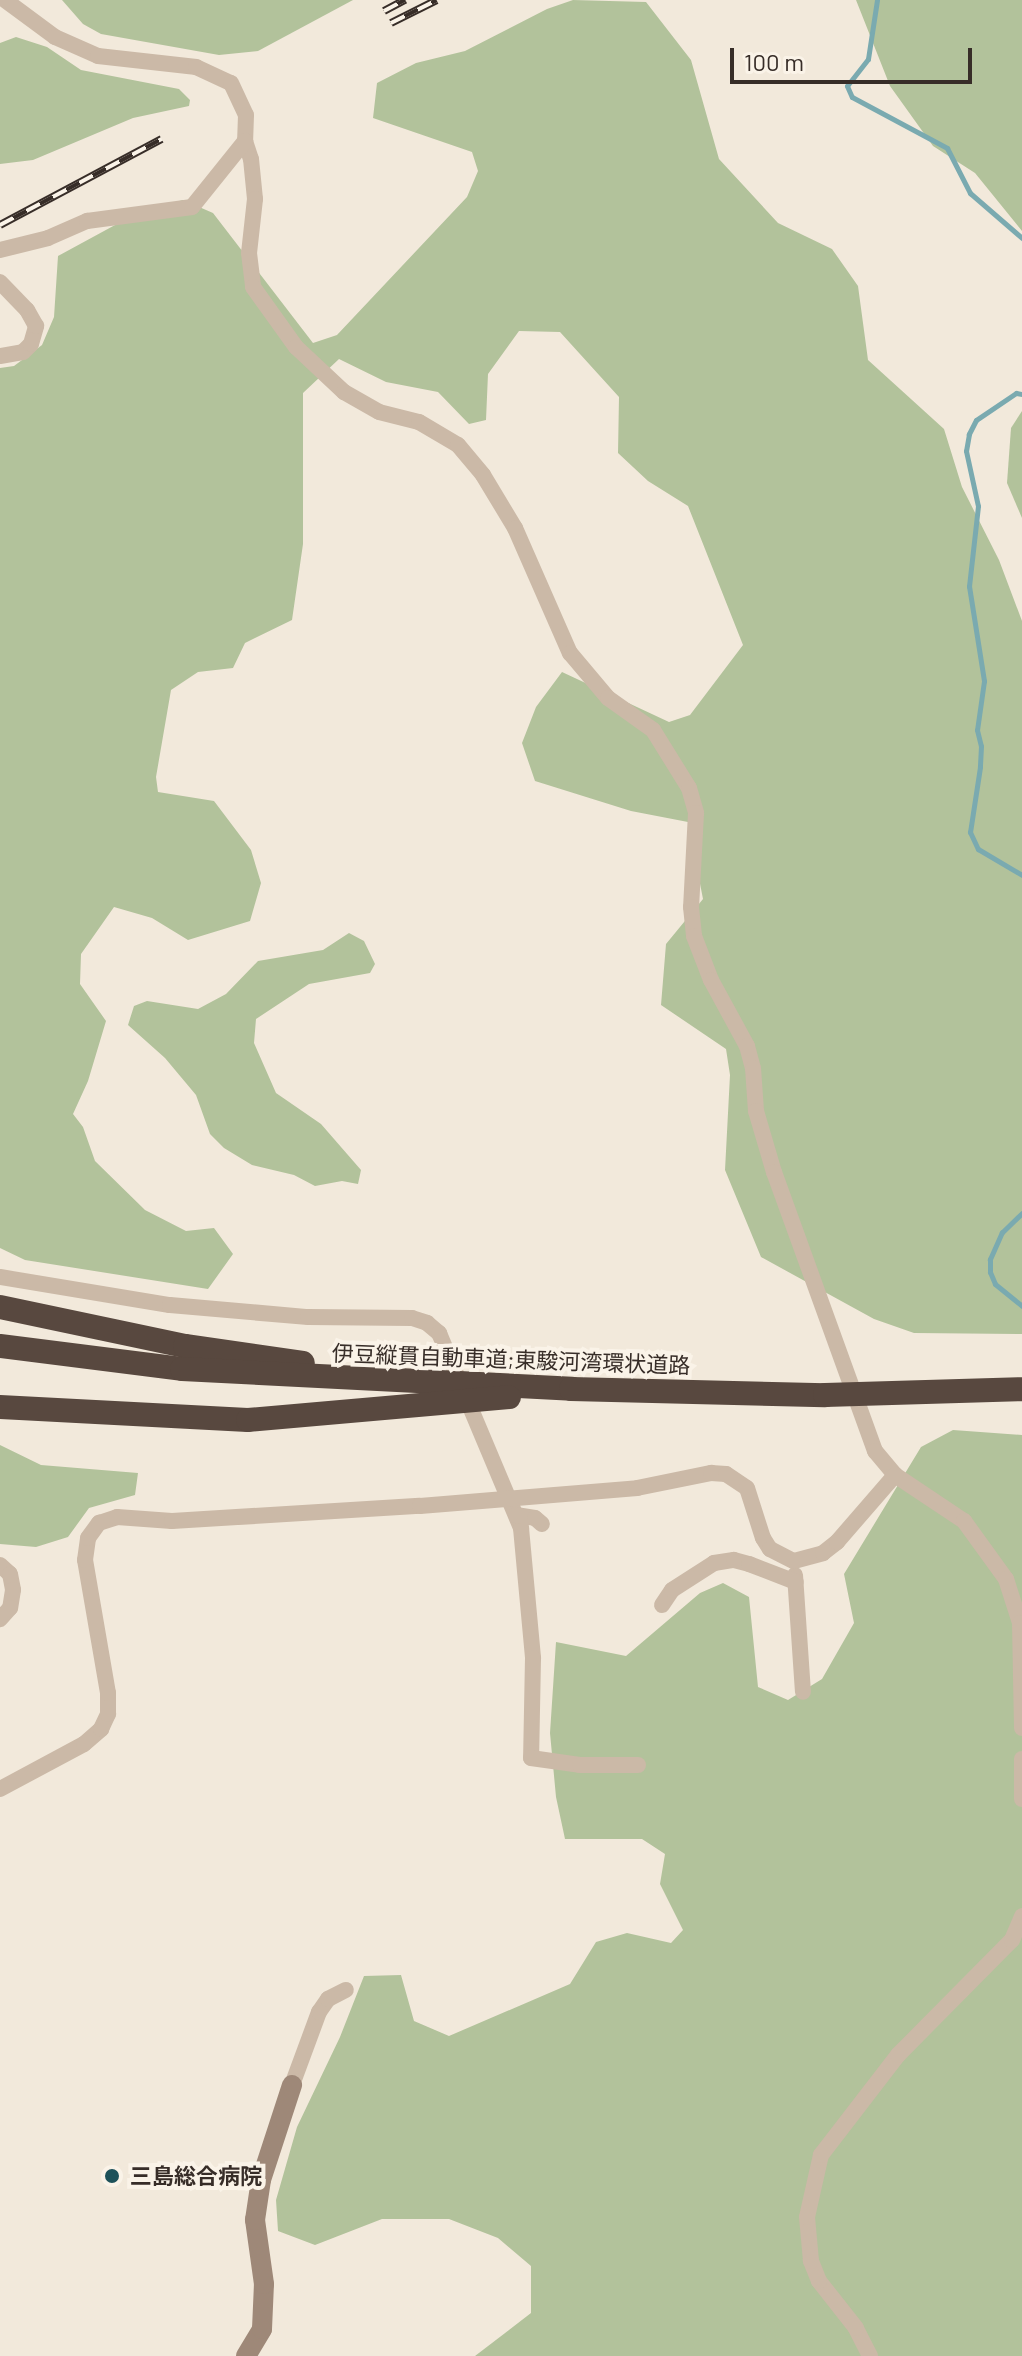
<!DOCTYPE html>
<meta charset="utf-8">
<style>
body{margin:0}
#map{position:relative;width:1022px;height:2356px;overflow:hidden;background:#f2e9db;font-family:Barlow,"Noto Sans JP",sans-serif}
div>[style]{position:absolute}
.green>*{inset:0;background:#b2c29b}
.stream>*{height:5px;margin:-2.5px;padding:0 2.5px;transform-origin:2.5px;border-radius:2.5px;background:#7aaab0}
.street>*{height:16px;margin:-8px;padding:0 8px;transform-origin:8px;border-radius:8px;background:#cbb9a7}
.secondary>*{height:20px;margin:-10px;padding:0 10px;transform-origin:10px;border-radius:10px;background:#9e8878}
.highway>*{height:24px;margin:-12px;padding:0 12px;transform-origin:12px;border-radius:12px;background:#58483f}
.rail>*{height:8px;margin-top:-4px;transform-origin:0;background:repeating-linear-gradient(90deg,#faf3e8 0 15px,#372d28 0 30px);box-sizing:border-box;border-block:2px solid #372d28}
.dots>*{width:22px;height:22px;translate:-50% -50%;box-sizing:border-box;border:4px solid #faf3e8;border-radius:50%}
span{translate:-50% -50%;white-space:nowrap;text-align:center;line-height:1.15;-webkit-text-stroke:8px #faf3e8;paint-order:stroke}
.street-label{font-size:22px;color:#372d28}
.poi-label{font-size:22px;color:#372d28;font-weight:700}
.left{translate:0 -50%;text-align:left}
.scale{position:absolute;left:730px;top:48px;width:242px;height:36px;box-sizing:border-box;border:4px solid #372d28;border-top:0;padding-left:10px;font-size:24px;line-height:28px;white-space:nowrap;color:#372d28;-webkit-text-stroke:6px #faf3e8;paint-order:stroke}
</style>
<div id="map">
<div class="green">
<div style="clip-path:polygon(62px 0,353px 0,258px 51px,219px 55px,101px 34px,83px 24px)"></div>
<div style="clip-path:polygon(573px 0,646px 2px,691px 60px,719px 159px,778px 223px,832px 249px,858px 286px,868px 360px,944px 429px,962px 487px,999px 560px,1022px 621px,1022px 1334px,914px 1333px,874px 1319px,761px 1257px,725px 1170px,730px 1075px,726px 1049px,661px 1005px,666px 944px,703px 899px,688px 822px,631px 811px,535px 781px,522px 743px,536px 707px,562px 672px,669px 722px,690px 715px,743px 645px,688px 506px,648px 481px,618px 453px,619px 397px,560px 332px,519px 331px,488px 374px,486px 420px,469px 424px,438px 392px,386px 382px,339px 359px,303px 393px,303px 544px,292px 620px,245px 643px,233px 668px,198px 672px,171px 690px,156px 777px,158px 792px,214px 801px,251px 850px,261px 883px,250px 921px,188px 940px,152px 918px,114px 907px,81px 954px,80px 984px,106px 1021px,88px 1081px,73px 1114px,83px 1127px,95px 1161px,145px 1210px,186px 1231px,214px 1228px,233px 1254px,208px 1289px,25px 1260px,0 1248px,0 368px,14px 366px,42px 345px,54px 317px,58px 256px,139px 212px,183px 200px,213px 213px,313px 343px,337px 335px,467px 197px,478px 171px,472px 152px,373px 118px,377px 83px,416px 63px,465px 51px,547px 9px)"></div>
<div style="clip-path:polygon(856px 0,1022px 0,1022px 231px,975px 173px,933px 146px,890px 86px)"></div>
<div style="clip-path:polygon(16px 37px,47px 47px,81px 70px,179px 89px,190px 100px,189px 106px,133px 118px,33px 160px,0 164px,0 43px)"></div>
<div style="clip-path:polygon(1022px 411px,1022px 518px,1007px 483px,1011px 428px)"></div>
<div style="clip-path:polygon(349px 933px,364px 941px,375px 964px,370px 973px,309px 984px,256px 1019px,254px 1043px,276px 1093px,321px 1124px,361px 1170px,358px 1184px,342px 1181px,315px 1186px,294px 1175px,252px 1165px,224px 1148px,210px 1134px,196px 1095px,165px 1058px,128px 1025px,134px 1006px,147px 1001px,198px 1009px,226px 994px,258px 961px,323px 950px)"></div>
<div style="clip-path:polygon(953px 1430px,1022px 1435px,1022px 2356px,475px 2356px,531px 2313px,531px 2266px,498px 2238px,449px 2219px,382px 2219px,315px 2245px,278px 2231px,276px 2200px,297px 2127px,340px 2037px,364px 1976px,401px 1975px,414px 2021px,449px 2036px,570px 1984px,596px 1942px,627px 1933px,671px 1943px,683px 1930px,660px 1884px,665px 1854px,642px 1839px,565px 1839px,556px 1797px,550px 1733px,556px 1642px,626px 1656px,700px 1593px,723px 1583px,749px 1597px,758px 1687px,788px 1700px,822px 1679px,854px 1623px,844px 1574px,921px 1447px)"></div>
<div style="clip-path:polygon(0 1445px,41px 1465px,138px 1473px,135px 1495px,89px 1508px,68px 1537px,36px 1547px,0 1544px)"></div>
</div>
<div class="stream">
<div style="left:877px;top:0;width:60px;rotate:98.7deg"></div>
<div style="left:868px;top:59px;width:34px;rotate:128deg"></div>
<div style="left:847px;top:86px;width:12px;rotate:66deg"></div>
<div style="left:852px;top:97px;width:108px;rotate:28.2deg"></div>
<div style="left:947px;top:148px;width:51px;rotate:62.9deg"></div>
<div style="left:970px;top:193px;width:69px;rotate:40.9deg"></div>
<div style="left:1022px;top:394px;width:6px;rotate:-171deg"></div>
<div style="left:1016px;top:393px;width:48px;rotate:146deg"></div>
<div style="left:976px;top:420px;width:16px;rotate:117deg"></div>
<div style="left:969px;top:434px;width:17px;rotate:100deg"></div>
<div style="left:966px;top:451px;width:56px;rotate:77.7deg"></div>
<div style="left:978px;top:506px;width:81px;rotate:96.4deg"></div>
<div style="left:969px;top:586px;width:96px;rotate:81deg"></div>
<div style="left:984px;top:681px;width:49px;rotate:98.1deg"></div>
<div style="left:977px;top:730px;width:16px;rotate:76deg"></div>
<div style="left:981px;top:746px;width:21px;rotate:93deg"></div>
<div style="left:980px;top:767px;width:66px;rotate:98.7deg"></div>
<div style="left:970px;top:832px;width:19px;rotate:65deg"></div>
<div style="left:978px;top:849px;width:51px;rotate:30.6deg"></div>
<div style="left:1022px;top:1213px;width:28px;rotate:136deg"></div>
<div style="left:1002px;top:1232px;width:30px;rotate:114deg"></div>
<div style="left:990px;top:1259px;width:13px;rotate:90deg"></div>
<div style="left:990px;top:1272px;width:13px;rotate:67deg"></div>
<div style="left:995px;top:1284px;width:35px;rotate:39deg"></div>
</div>
<div class="street">
<div style="left:5px;top:0;width:62px;rotate:36.5deg"></div>
<div style="left:55px;top:37px;width:47px;rotate:23.8deg"></div>
<div style="left:98px;top:56px;width:99px;rotate:6.4deg"></div>
<div style="left:196px;top:67px;width:38px;rotate:25deg"></div>
<div style="left:231px;top:83px;width:35px;rotate:65deg"></div>
<div style="left:246px;top:115px;width:26px;rotate:92deg"></div>
<div style="left:245px;top:141px;width:19px;rotate:72deg"></div>
<div style="left:251px;top:159px;width:40px;rotate:84.3deg"></div>
<div style="left:255px;top:199px;width:54px;rotate:96.3deg"></div>
<div style="left:249px;top:253px;width:34px;rotate:83deg"></div>
<div style="left:253px;top:287px;width:74px;rotate:54.4deg"></div>
<div style="left:296px;top:347px;width:66px;rotate:43.2deg"></div>
<div style="left:344px;top:392px;width:40px;rotate:29.7deg"></div>
<div style="left:379px;top:412px;width:41px;rotate:14deg"></div>
<div style="left:419px;top:422px;width:45px;rotate:30.5deg"></div>
<div style="left:458px;top:445px;width:39px;rotate:50deg"></div>
<div style="left:483px;top:475px;width:62px;rotate:58.9deg"></div>
<div style="left:515px;top:528px;width:137px;rotate:66.3deg"></div>
<div style="left:570px;top:653px;width:59px;rotate:49.8deg"></div>
<div style="left:608px;top:698px;width:55px;rotate:35.4deg"></div>
<div style="left:653px;top:730px;width:68px;rotate:58.2deg"></div>
<div style="left:689px;top:788px;width:26px;rotate:74deg"></div>
<div style="left:696px;top:813px;width:94px;rotate:93deg"></div>
<div style="left:691px;top:907px;width:29px;rotate:84deg"></div>
<div style="left:694px;top:936px;width:47px;rotate:68.9deg"></div>
<div style="left:711px;top:980px;width:75px;rotate:61.4deg"></div>
<div style="left:747px;top:1046px;width:23px;rotate:75deg"></div>
<div style="left:753px;top:1068px;width:43px;rotate:86deg"></div>
<div style="left:756px;top:1111px;width:64px;rotate:73.6deg"></div>
<div style="left:774px;top:1172px;width:297px;rotate:70.1deg"></div>
<div style="left:875px;top:1451px;width:31px;rotate:50deg"></div>
<div style="left:895px;top:1475px;width:83px;rotate:33.7deg"></div>
<div style="left:964px;top:1521px;width:72px;rotate:54.1deg"></div>
<div style="left:1006px;top:1579px;width:46px;rotate:72.3deg"></div>
<div style="left:1020px;top:1623px;width:105px;rotate:88.9deg"></div>
<div style="left:0;top:250px;width:49px;rotate:-14deg"></div>
<div style="left:48px;top:238px;width:43px;rotate:-23.6deg"></div>
<div style="left:87px;top:221px;width:106px;rotate:-7.6deg"></div>
<div style="left:192px;top:207px;width:85px;rotate:-51.2deg"></div>
<div style="left:0;top:356px;width:23px;rotate:-10deg"></div>
<div style="left:23px;top:352px;width:11px;rotate:-45deg"></div>
<div style="left:31px;top:344px;width:19px;rotate:-74deg"></div>
<div style="left:36px;top:326px;width:18px;rotate:-119deg"></div>
<div style="left:27px;top:310px;width:39px;rotate:-134deg"></div>
<div style="left:0;top:1277px;width:172px;rotate:9.4deg"></div>
<div style="left:170px;top:1305px;width:139px;rotate:5deg"></div>
<div style="left:308px;top:1317px;width:104px;rotate:0.6deg"></div>
<div style="left:412px;top:1318px;width:16px;rotate:18deg"></div>
<div style="left:427px;top:1323px;width:16px;rotate:40deg"></div>
<div style="left:439px;top:1333px;width:212px;rotate:67.2deg"></div>
<div style="left:521px;top:1528px;width:131px;rotate:84.7deg"></div>
<div style="left:533px;top:1658px;width:100px;rotate:91.1deg"></div>
<div style="left:531px;top:1758px;width:49px;rotate:8.1deg"></div>
<div style="left:580px;top:1765px;width:58px"></div>
<div style="left:516px;top:1515px;width:19px;rotate:9deg"></div>
<div style="left:535px;top:1518px;width:9px;rotate:41deg"></div>
<div style="left:0;top:1565px;width:13px;rotate:42deg"></div>
<div style="left:10px;top:1574px;width:16px;rotate:79deg"></div>
<div style="left:13px;top:1590px;width:18px;rotate:99deg"></div>
<div style="left:10px;top:1608px;width:15px;rotate:132deg"></div>
<div style="left:795px;top:1575px;width:117px;rotate:86.1deg"></div>
<div style="left:662px;top:1605px;width:18px;rotate:-56deg"></div>
<div style="left:672px;top:1590px;width:50px;rotate:-32.7deg"></div>
<div style="left:714px;top:1563px;width:20px;rotate:-9deg"></div>
<div style="left:734px;top:1560px;width:16px;rotate:15deg"></div>
<div style="left:749px;top:1564px;width:50px;rotate:21deg"></div>
<div style="left:1022px;top:1759px;width:40px;rotate:90deg"></div>
<div style="left:0;top:1789px;width:95px;rotate:-28.2deg"></div>
<div style="left:84px;top:1744px;width:23px;rotate:-41deg"></div>
<div style="left:101px;top:1729px;width:17px;rotate:-65deg"></div>
<div style="left:108px;top:1714px;width:21px;rotate:-90deg"></div>
<div style="left:108px;top:1693px;width:135px;rotate:-99.8deg"></div>
<div style="left:85px;top:1560px;width:22px;rotate:-82deg"></div>
<div style="left:88px;top:1538px;width:19px;rotate:-54deg"></div>
<div style="left:99px;top:1523px;width:19px;rotate:-18deg"></div>
<div style="left:117px;top:1517px;width:55px;rotate:4.2deg"></div>
<div style="left:172px;top:1521px;width:248px;rotate:-3.5deg"></div>
<div style="left:420px;top:1506px;width:218px;rotate:-4.7deg"></div>
<div style="left:637px;top:1488px;width:76px;rotate:-11.5deg"></div>
<div style="left:711px;top:1473px;width:15px;rotate:4deg"></div>
<div style="left:726px;top:1474px;width:25px;rotate:34deg"></div>
<div style="left:747px;top:1488px;width:52px;rotate:72.3deg"></div>
<div style="left:763px;top:1538px;width:13px;rotate:58deg"></div>
<div style="left:770px;top:1549px;width:27px;rotate:27deg"></div>
<div style="left:794px;top:1561px;width:30px;rotate:-15deg"></div>
<div style="left:823px;top:1553px;width:18px;rotate:-38deg"></div>
<div style="left:837px;top:1542px;width:89px;rotate:-49.1deg"></div>
<div style="left:292px;top:2085px;width:78px;rotate:-69.7deg"></div>
<div style="left:319px;top:2012px;width:16px;rotate:-55deg"></div>
<div style="left:328px;top:1999px;width:20px;rotate:-27deg"></div>
<div style="left:870px;top:2356px;width:31px;rotate:-117deg"></div>
<div style="left:856px;top:2328px;width:60px;rotate:-128.2deg"></div>
<div style="left:819px;top:2281px;width:22px;rotate:-112deg"></div>
<div style="left:811px;top:2261px;width:44px;rotate:-95.2deg"></div>
<div style="left:807px;top:2217px;width:64px;rotate:-77.3deg"></div>
<div style="left:821px;top:2155px;width:126px;rotate:-52.4deg"></div>
<div style="left:898px;top:2055px;width:162px;rotate:-45.3deg"></div>
<div style="left:1012px;top:1940px;width:26px;rotate:-67deg"></div>
</div>
<div class="secondary">
<div style="left:246px;top:2356px;width:31px;rotate:-59deg"></div>
<div style="left:262px;top:2329px;width:45px;rotate:-87.5deg"></div>
<div style="left:264px;top:2284px;width:65px;rotate:-98deg"></div>
<div style="left:255px;top:2220px;width:40px;rotate:-81.5deg"></div>
<div style="left:261px;top:2180px;width:100px;rotate:-71.9deg"></div>
</div>
<div class="highway">
<div style="left:0;top:1307px;width:189px;rotate:11.9deg"></div>
<div style="left:185px;top:1346px;width:119px;rotate:8.2deg"></div>
<div style="left:0;top:1346px;width:183px;rotate:7.2deg"></div>
<div style="left:182px;top:1369px;width:390px;rotate:2.9deg"></div>
<div style="left:571px;top:1389px;width:254px;rotate:1.4deg"></div>
<div style="left:825px;top:1395px;width:197px;rotate:-1.7deg"></div>
<div style="left:0;top:1407px;width:248px;rotate:3deg"></div>
<div style="left:248px;top:1420px;width:262px;rotate:-5deg"></div>
</div>
<div class="rail">
<div style="left:384px;top:11px;width:24px;rotate:-28deg"></div>
<div style="left:391px;top:23px;width:51px;rotate:-26.6deg"></div>
<div style="left:0;top:225px;width:183px;rotate:-28deg"></div>
</div>
<div class="dots">
<div style="left:112px;top:2176px;background:#1d5159"></div>
</div>
<div class="street-label">
<span style="left:511px;top:1359px;rotate:2deg">伊豆縦貫自動車道;東駿河湾環状道路</span>
</div>
<div class="poi-label">
<span class="left" style="left:130px;top:2176px">三島総合病院</span>
</div>
<div class="scale">100 m</div>
</div>
